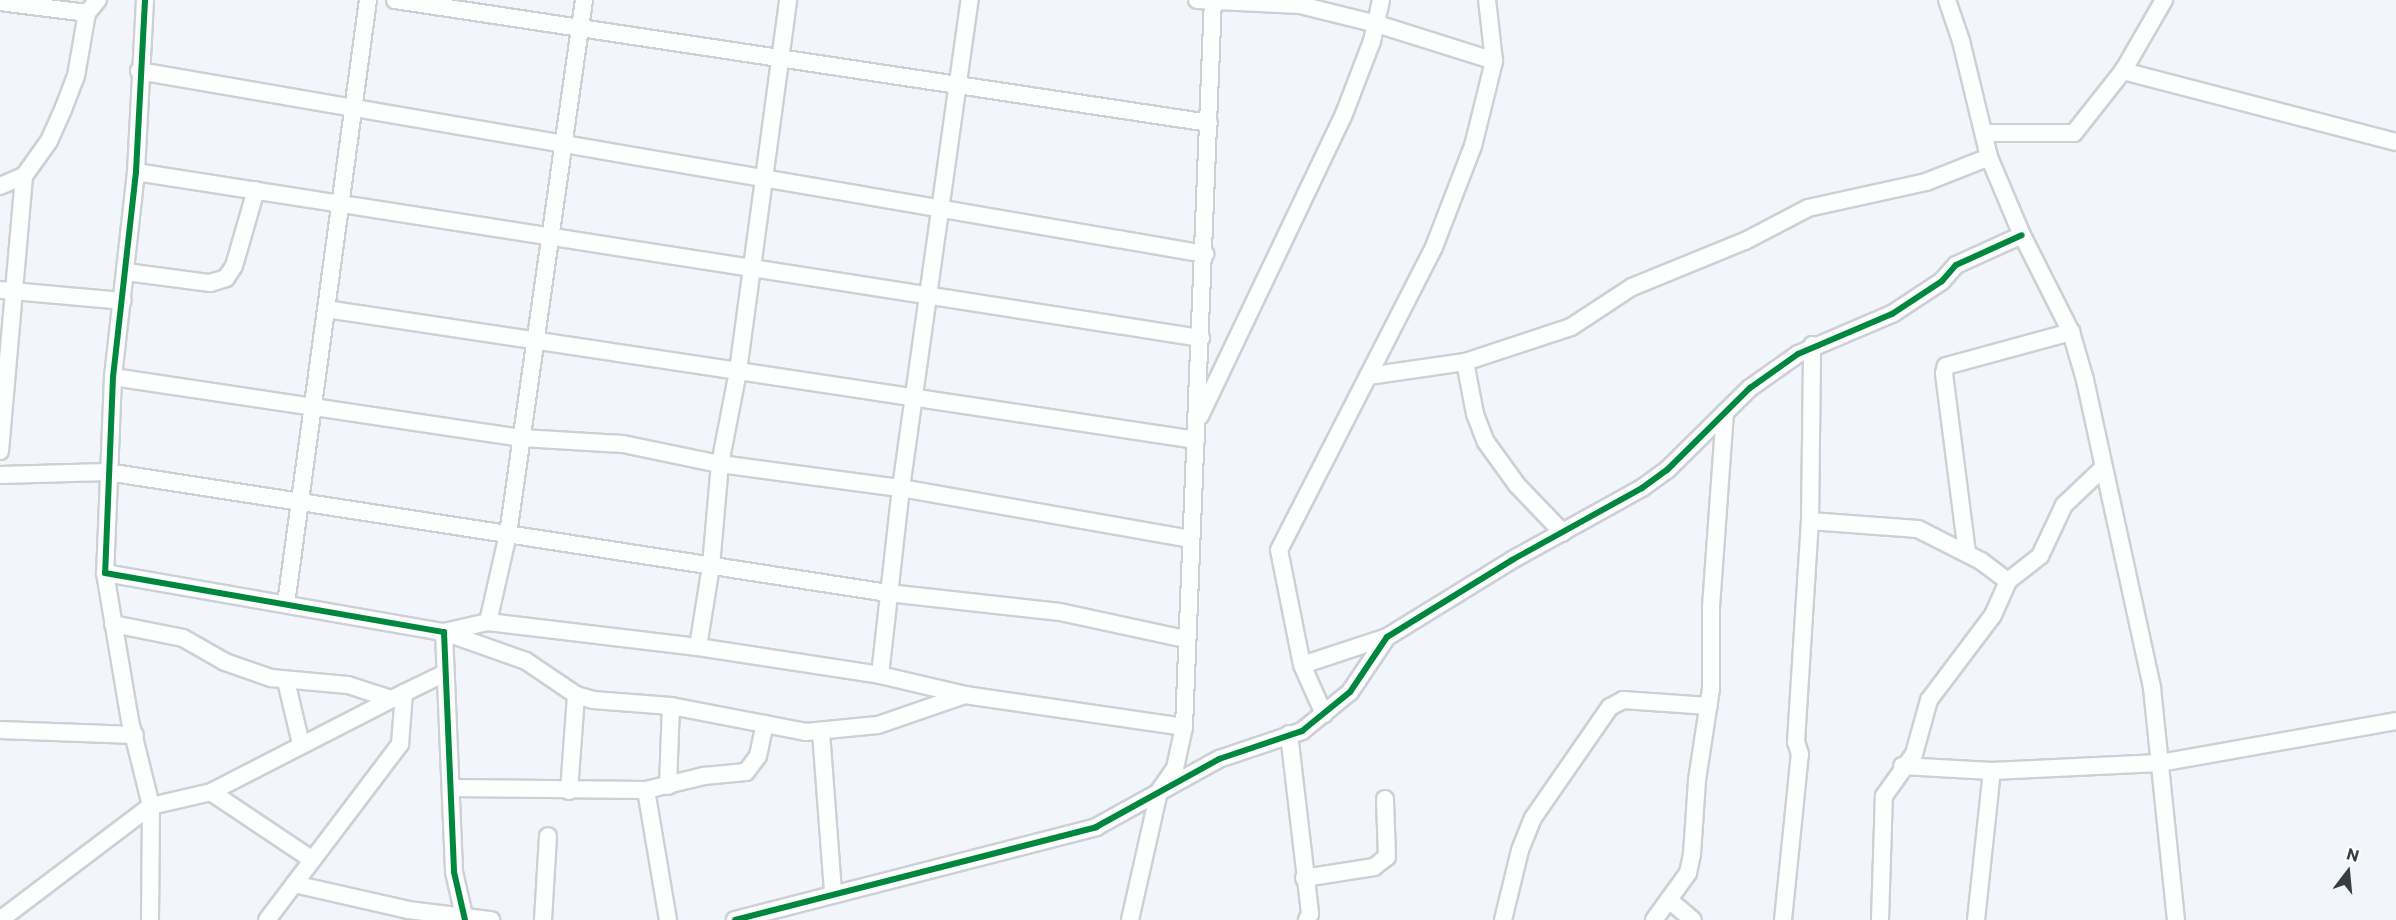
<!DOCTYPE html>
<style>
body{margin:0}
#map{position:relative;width:2396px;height:920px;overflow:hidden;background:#f2f6fa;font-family:Commissioner,sans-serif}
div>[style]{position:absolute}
.roads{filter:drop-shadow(2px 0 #cdd1d5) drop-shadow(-2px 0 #cdd1d5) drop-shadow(0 2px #cdd1d5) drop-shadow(0 -2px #cdd1d5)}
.minor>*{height:16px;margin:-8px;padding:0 8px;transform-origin:8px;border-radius:8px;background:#fdfefe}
.cycleway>*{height:6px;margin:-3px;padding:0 3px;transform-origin:3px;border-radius:3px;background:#00873e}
span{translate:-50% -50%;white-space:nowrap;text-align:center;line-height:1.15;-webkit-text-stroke:6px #fff;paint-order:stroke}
.north{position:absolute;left:2318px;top:842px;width:60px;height:60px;-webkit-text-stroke:4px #fff;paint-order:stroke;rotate:16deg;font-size:16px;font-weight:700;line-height:24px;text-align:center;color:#383d42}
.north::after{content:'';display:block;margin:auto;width:21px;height:27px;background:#383d42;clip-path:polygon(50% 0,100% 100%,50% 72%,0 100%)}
</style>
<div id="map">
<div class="roads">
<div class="minor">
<div style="left:145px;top:0;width:172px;rotate:93deg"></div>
<div style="left:136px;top:172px;width:206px;rotate:96.4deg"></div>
<div style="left:113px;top:377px;width:196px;rotate:92.3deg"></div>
<div style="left:105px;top:573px;width:344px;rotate:9.9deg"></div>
<div style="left:444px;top:632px;width:240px;rotate:87.6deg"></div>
<div style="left:454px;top:872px;width:49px;rotate:77.1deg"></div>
<div style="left:395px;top:0;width:823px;rotate:8.59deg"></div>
<div style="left:1197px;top:0;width:103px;rotate:2.8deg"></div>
<div style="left:1300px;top:5px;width:79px;rotate:13.9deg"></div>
<div style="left:1377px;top:24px;width:123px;rotate:17.5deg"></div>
<div style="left:1947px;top:0;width:43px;rotate:71.1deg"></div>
<div style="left:1961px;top:41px;width:119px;rotate:76.4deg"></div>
<div style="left:1989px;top:157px;width:85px;rotate:67.1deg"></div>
<div style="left:2022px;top:235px;width:109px;rotate:63.2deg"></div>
<div style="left:2071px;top:332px;width:50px;rotate:73.7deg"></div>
<div style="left:2085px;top:380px;width:315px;rotate:77.7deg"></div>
<div style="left:2152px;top:688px;width:233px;rotate:84.1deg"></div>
<div style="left:0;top:2px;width:88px;rotate:7.2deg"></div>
<div style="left:139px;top:71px;width:1082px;rotate:9.74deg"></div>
<div style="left:2123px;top:71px;width:282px;rotate:14.6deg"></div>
<div style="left:1984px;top:133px;width:90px"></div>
<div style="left:2074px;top:133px;width:79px;rotate:-51.7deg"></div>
<div style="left:2123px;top:71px;width:82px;rotate:-60deg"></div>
<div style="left:136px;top:172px;width:1078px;rotate:8.86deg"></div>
<div style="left:0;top:186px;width:26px;rotate:-23deg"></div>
<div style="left:126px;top:272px;width:85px;rotate:7.5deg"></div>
<div style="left:210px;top:283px;width:17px;rotate:-17deg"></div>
<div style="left:226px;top:278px;width:14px;rotate:-56deg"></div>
<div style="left:234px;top:266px;width:79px;rotate:-73.9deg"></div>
<div style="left:0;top:290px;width:123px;rotate:5.1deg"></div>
<div style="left:326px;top:309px;width:880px;rotate:8.56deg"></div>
<div style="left:1465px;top:362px;width:53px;rotate:79.1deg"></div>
<div style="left:1475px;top:414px;width:30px;rotate:69deg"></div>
<div style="left:1486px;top:442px;width:53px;rotate:54.2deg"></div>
<div style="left:1517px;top:485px;width:66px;rotate:46.2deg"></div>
<div style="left:1368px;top:376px;width:98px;rotate:-8.2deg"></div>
<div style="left:1465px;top:362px;width:112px;rotate:-18.3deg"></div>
<div style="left:1571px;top:327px;width:73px;rotate:-33.3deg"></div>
<div style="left:1632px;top:287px;width:122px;rotate:-22.2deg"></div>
<div style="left:1745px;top:241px;width:71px;rotate:-27.6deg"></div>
<div style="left:1808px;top:208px;width:121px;rotate:-12.4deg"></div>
<div style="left:1926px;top:182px;width:68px;rotate:-21.6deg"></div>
<div style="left:113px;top:377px;width:414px;rotate:8.5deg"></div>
<div style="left:522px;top:438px;width:101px;rotate:3.4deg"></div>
<div style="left:623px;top:444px;width:99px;rotate:11.7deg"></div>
<div style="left:720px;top:464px;width:183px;rotate:7.6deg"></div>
<div style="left:901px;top:488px;width:294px;rotate:10deg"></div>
<div style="left:1200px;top:416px;width:335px;rotate:-64.5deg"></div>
<div style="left:1344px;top:114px;width:78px;rotate:-69deg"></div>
<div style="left:1372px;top:41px;width:42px;rotate:-77.6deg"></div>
<div style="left:0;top:451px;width:276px;rotate:-85deg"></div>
<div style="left:24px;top:176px;width:43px;rotate:-54.5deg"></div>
<div style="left:49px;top:141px;width:37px;rotate:-66deg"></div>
<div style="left:64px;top:107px;width:33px;rotate:-69deg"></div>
<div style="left:76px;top:76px;width:64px;rotate:-80.1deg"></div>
<div style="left:87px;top:13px;width:17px;rotate:-50deg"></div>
<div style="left:0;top:475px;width:107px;rotate:-1.6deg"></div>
<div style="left:107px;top:472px;width:790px;rotate:8.81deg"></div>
<div style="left:888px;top:593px;width:173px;rotate:6.3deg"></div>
<div style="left:1060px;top:612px;width:128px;rotate:12.2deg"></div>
<div style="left:1810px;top:521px;width:108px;rotate:4.2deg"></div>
<div style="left:1918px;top:529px;width:71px;rotate:26.9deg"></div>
<div style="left:1981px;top:561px;width:34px;rotate:37deg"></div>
<div style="left:1967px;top:553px;width:181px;rotate:-97.3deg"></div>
<div style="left:1944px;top:373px;width:7px;rotate:-74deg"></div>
<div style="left:1946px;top:366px;width:130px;rotate:-15.2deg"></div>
<div style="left:105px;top:573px;width:150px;rotate:80.4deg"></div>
<div style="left:130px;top:721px;width:88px;rotate:76.1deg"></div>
<div style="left:151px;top:806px;width:114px;rotate:90.5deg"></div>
<div style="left:286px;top:604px;width:610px;rotate:-82.27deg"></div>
<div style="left:488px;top:622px;width:90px;rotate:-77.2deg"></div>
<div style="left:508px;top:534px;width:539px;rotate:-81.9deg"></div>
<div style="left:113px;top:624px;width:71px;rotate:11.3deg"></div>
<div style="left:183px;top:638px;width:48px;rotate:29.7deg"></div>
<div style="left:225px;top:662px;width:49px;rotate:19.2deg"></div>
<div style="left:271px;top:678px;width:77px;rotate:5.2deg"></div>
<div style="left:348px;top:685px;width:45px;rotate:18deg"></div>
<div style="left:444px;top:632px;width:87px;rotate:19.5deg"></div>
<div style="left:526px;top:661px;width:60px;rotate:34.2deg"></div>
<div style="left:576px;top:695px;width:18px;rotate:16deg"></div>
<div style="left:593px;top:700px;width:78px;rotate:4.4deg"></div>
<div style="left:671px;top:706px;width:137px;rotate:10.9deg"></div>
<div style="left:806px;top:732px;width:72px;rotate:-5.6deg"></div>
<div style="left:878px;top:725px;width:92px;rotate:-19deg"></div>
<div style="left:965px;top:695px;width:221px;rotate:8.3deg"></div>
<div style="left:444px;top:632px;width:45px;rotate:-12.8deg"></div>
<div style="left:488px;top:622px;width:211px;rotate:6.8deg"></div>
<div style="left:698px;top:647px;width:184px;rotate:8.7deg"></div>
<div style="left:880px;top:675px;width:87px;rotate:13.2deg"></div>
<div style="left:1387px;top:637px;width:89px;rotate:161.8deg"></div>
<div style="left:1302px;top:665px;width:117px;rotate:-101.3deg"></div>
<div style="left:1279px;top:550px;width:340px;rotate:-62.9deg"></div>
<div style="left:1434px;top:247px;width:108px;rotate:-68.9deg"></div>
<div style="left:1473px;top:146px;width:88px;rotate:-76.1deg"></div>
<div style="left:1494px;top:61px;width:61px;rotate:-96.5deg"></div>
<div style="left:698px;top:647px;width:82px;rotate:-80.9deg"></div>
<div style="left:711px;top:566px;width:102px;rotate:-85deg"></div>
<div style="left:720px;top:464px;width:95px;rotate:-79deg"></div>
<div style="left:738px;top:371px;width:374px;rotate:-82.3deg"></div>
<div style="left:1302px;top:665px;width:54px;rotate:65.8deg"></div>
<div style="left:880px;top:675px;width:188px;rotate:-83.6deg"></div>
<div style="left:901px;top:488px;width:493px;rotate:-82deg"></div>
<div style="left:286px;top:681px;width:65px;rotate:76.6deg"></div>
<div style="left:0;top:730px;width:135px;rotate:2.1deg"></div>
<div style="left:821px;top:732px;width:161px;rotate:85.7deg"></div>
<div style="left:1289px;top:734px;width:181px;rotate:83.3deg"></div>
<div style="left:1310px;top:914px;width:7px;rotate:117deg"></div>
<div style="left:1902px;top:766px;width:90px;rotate:3.2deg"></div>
<div style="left:1992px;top:771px;width:168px;rotate:-2.7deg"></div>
<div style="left:2160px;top:763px;width:240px;rotate:-10.1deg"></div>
<div style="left:668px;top:786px;width:80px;rotate:-87.9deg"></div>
<div style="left:451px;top:788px;width:195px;rotate:0.6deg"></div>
<div style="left:646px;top:790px;width:60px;rotate:-13.6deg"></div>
<div style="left:704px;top:776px;width:42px;rotate:-5.4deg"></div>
<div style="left:746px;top:772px;width:20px;rotate:-53deg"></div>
<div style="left:758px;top:756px;width:33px;rotate:-78deg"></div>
<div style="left:646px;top:790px;width:132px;rotate:80.4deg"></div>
<div style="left:569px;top:791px;width:96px;rotate:-85.8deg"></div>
<div style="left:211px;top:792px;width:120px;rotate:33.8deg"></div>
<div style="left:1304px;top:878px;width:71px;rotate:-8.9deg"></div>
<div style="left:1374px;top:867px;width:16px;rotate:-38deg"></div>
<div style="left:1387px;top:857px;width:58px;rotate:-92deg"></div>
<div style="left:294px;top:884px;width:117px;rotate:12.8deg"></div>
<div style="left:408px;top:910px;width:84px;rotate:6.9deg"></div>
<div style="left:1669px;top:900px;width:31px;rotate:40deg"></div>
<div style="left:0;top:920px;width:189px;rotate:-37.1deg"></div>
<div style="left:151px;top:806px;width:62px;rotate:-13.1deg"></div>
<div style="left:211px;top:792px;width:217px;rotate:-27.2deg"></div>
<div style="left:267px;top:920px;width:221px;rotate:-52.9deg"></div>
<div style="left:400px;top:744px;width:51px;rotate:-85.5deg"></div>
<div style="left:404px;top:693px;width:46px;rotate:-26deg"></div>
<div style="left:543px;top:920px;width:84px;rotate:-86.6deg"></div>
<div style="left:735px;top:920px;width:373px;rotate:-14.4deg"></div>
<div style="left:1096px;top:827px;width:141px;rotate:-28.9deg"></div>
<div style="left:1219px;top:759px;width:88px;rotate:-18.6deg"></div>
<div style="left:1302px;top:731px;width:62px;rotate:-39.1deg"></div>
<div style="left:1350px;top:692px;width:66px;rotate:-56.1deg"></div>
<div style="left:1387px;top:637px;width:147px;rotate:-31.6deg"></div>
<div style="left:1512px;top:560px;width:149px;rotate:-29deg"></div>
<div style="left:1642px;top:488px;width:31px;rotate:-36deg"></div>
<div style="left:1667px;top:470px;width:117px;rotate:-44.7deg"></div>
<div style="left:1750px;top:388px;width:59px;rotate:-35.3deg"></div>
<div style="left:1798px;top:354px;width:102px;rotate:-23.1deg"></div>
<div style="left:1892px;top:314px;width:60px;rotate:-33.4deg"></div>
<div style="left:1942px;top:281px;width:21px;rotate:-49deg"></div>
<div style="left:1956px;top:265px;width:72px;rotate:-24.4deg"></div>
<div style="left:1130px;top:920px;width:132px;rotate:-77.3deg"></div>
<div style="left:1159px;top:791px;width:28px;rotate:-55deg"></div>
<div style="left:1175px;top:768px;width:42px;rotate:-77.6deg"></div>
<div style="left:1184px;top:727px;width:728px;rotate:-87.72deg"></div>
<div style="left:1503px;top:920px;width:72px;rotate:-76.3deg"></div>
<div style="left:1520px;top:850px;width:35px;rotate:-68deg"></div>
<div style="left:1533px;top:818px;width:135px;rotate:-55.3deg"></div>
<div style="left:1610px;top:707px;width:15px;rotate:-28deg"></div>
<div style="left:1623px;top:700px;width:86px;rotate:4deg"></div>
<div style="left:1654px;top:920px;width:58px;rotate:-54.1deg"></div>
<div style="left:1688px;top:873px;width:19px;rotate:-78deg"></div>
<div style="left:1692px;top:854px;width:74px;rotate:-86.1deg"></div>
<div style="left:1697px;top:780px;width:92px;rotate:-81.3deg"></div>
<div style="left:1711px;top:689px;width:82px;rotate:-90deg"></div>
<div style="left:1711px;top:607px;width:195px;rotate:-85.9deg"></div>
<div style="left:1783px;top:920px;width:167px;rotate:-84.2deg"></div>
<div style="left:1800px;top:754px;width:13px;rotate:-108deg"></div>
<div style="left:1796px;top:742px;width:221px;rotate:-86.4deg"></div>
<div style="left:1810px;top:521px;width:176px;rotate:-89.3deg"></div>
<div style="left:1880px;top:920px;width:124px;rotate:-88.2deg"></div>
<div style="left:1884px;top:796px;width:52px;rotate:-54.5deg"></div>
<div style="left:1914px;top:754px;width:56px;rotate:-74.5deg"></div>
<div style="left:1929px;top:700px;width:106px;rotate:-53deg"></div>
<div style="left:1993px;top:615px;width:37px;rotate:-66deg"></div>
<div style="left:2008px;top:581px;width:41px;rotate:-38deg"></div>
<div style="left:2040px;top:556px;width:56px;rotate:-64.8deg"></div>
<div style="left:2064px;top:505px;width:54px;rotate:-43.5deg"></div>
<div style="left:1976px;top:920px;width:150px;rotate:-83.9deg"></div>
</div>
</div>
<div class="cycleway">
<div style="left:145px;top:0;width:172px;rotate:93deg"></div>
<div style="left:136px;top:172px;width:206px;rotate:96.4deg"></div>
<div style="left:113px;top:377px;width:196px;rotate:92.3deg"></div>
<div style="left:105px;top:573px;width:344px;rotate:9.9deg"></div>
<div style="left:444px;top:632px;width:240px;rotate:87.6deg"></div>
<div style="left:454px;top:872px;width:49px;rotate:77.1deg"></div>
<div style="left:735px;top:920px;width:373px;rotate:-14.4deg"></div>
<div style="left:1096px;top:827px;width:141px;rotate:-28.9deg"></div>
<div style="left:1219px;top:759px;width:88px;rotate:-18.6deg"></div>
<div style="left:1302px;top:731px;width:62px;rotate:-39.1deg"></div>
<div style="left:1350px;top:692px;width:66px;rotate:-56.1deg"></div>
<div style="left:1387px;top:637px;width:147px;rotate:-31.6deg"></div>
<div style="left:1512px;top:560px;width:149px;rotate:-29deg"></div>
<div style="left:1642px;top:488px;width:31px;rotate:-36deg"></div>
<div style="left:1667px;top:470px;width:117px;rotate:-44.7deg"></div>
<div style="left:1750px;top:388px;width:59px;rotate:-35.3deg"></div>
<div style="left:1798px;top:354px;width:102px;rotate:-23.1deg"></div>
<div style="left:1892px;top:314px;width:60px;rotate:-33.4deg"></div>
<div style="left:1942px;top:281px;width:21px;rotate:-49deg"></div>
<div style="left:1956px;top:265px;width:72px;rotate:-24.4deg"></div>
</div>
<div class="north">N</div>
</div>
